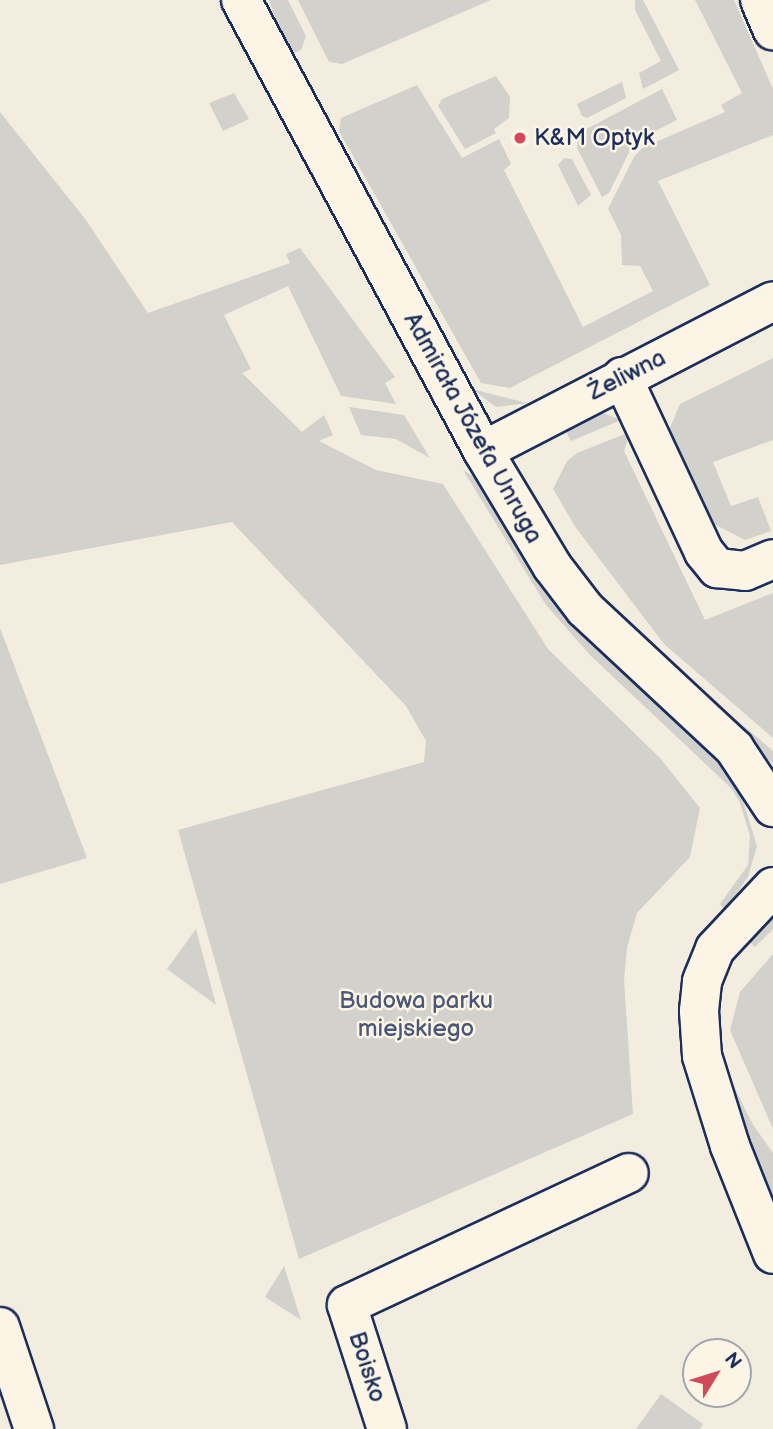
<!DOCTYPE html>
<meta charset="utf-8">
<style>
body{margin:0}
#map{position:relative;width:773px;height:1429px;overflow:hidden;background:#f3ede0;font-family:"Balsamiq Sans",sans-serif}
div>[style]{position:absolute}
.green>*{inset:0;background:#d3d1cc}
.roads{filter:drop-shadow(2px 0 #1b2f5e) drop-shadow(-2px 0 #1b2f5e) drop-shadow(0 2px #1b2f5e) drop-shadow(0 -2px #1b2f5e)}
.minor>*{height:38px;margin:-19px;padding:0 19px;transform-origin:19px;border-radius:19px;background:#fcf5e5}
.dots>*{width:19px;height:19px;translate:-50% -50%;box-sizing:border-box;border:4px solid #fcf5e5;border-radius:50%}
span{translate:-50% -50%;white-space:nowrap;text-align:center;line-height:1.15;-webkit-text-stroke:5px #fcf5e5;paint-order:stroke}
.poi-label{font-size:24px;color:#1b2f5e}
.left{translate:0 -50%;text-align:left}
.street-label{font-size:24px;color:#1b2f5e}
.park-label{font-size:24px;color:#49587a}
.north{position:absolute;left:682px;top:1338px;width:70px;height:70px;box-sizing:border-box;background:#fcf5e5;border:2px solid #a2a6af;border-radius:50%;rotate:52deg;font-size:19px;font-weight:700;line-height:28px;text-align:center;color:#1b2f5e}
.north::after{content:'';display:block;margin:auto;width:24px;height:32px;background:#d1495b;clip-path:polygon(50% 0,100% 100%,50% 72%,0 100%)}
</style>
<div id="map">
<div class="green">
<div style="clip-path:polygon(269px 0,288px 0,306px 36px,301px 50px,289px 56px)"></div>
<div style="clip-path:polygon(298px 0,491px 0,342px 64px,329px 62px)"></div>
<div style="clip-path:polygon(635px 0,643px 0,679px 70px,643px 89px,639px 73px,661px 61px,635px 10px)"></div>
<div style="clip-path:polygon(695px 0,734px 0,773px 89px,773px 135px,658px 181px,710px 285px,510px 388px,481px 383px,339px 131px,341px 118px,417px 85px,462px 158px,499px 139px,511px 164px,504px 170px,583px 327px,653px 291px,640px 266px,622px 265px,621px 235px,608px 209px,634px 157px,642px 148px,725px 112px,721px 105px,742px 93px)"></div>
<div style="clip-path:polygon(496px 76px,510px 97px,509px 118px,494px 129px,496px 133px,465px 149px,438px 106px,442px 99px)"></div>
<div style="clip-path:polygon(622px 82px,626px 98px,587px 118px,582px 116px,577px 104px)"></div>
<div style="clip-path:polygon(662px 89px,677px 120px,634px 142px,609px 193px,602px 197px,577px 148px,579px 133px)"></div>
<div style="clip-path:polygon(234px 93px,249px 119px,223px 131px,209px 103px)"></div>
<div style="clip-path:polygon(0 112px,86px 220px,148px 313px,290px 263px,286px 254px,300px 248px,395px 377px,385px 383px,396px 404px,341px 396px,288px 286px,224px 315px,251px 369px,242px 373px,302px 432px,324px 415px,333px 435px,319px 441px,376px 470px,443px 484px,548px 649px,660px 758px,700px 808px,690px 857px,637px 913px,627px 948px,624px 980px,633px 1114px,299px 1259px,178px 830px,424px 762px,426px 741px,406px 706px,232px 522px,0 565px)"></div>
<div style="clip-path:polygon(564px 158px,572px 159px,591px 195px,578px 206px,558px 165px)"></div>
<div style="clip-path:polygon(773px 358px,773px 440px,713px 462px,731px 506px,758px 497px,771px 531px,745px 540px,712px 523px,669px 430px,680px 404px)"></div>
<div style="clip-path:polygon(472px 389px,527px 403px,496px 407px)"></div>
<div style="clip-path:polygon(349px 407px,404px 415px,430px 458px,396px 439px,361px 435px)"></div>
<div style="clip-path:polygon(600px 412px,621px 420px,571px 441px,565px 430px)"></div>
<div style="clip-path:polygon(630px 432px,624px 451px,705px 620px,773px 593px,773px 738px,664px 644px,576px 528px,553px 489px,567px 461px,577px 453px)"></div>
<div style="clip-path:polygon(463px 470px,482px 482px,562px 610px,724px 768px,739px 788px,757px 846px,748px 877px,725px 910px,720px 904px,748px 865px,750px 836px,740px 803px,731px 788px,591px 656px,546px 605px)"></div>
<div style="clip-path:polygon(0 628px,87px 858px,0 884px)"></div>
<div style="clip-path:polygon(657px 652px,773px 751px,773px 764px)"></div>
<div style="clip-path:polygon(773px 916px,773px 929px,755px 947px,748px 941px)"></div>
<div style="clip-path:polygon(196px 929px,216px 1005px,167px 969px)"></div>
<div style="clip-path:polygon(773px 954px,773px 1129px,730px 1030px,740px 992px)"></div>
<div style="clip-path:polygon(725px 1068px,752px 1123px,773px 1153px,773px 1204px,722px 1070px)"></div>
<div style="clip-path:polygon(284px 1266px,301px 1320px,265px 1297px)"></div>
<div style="clip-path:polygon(661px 1394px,703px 1424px,700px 1429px,636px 1429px)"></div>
</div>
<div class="roads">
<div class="minor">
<div style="left:241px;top:0;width:512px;rotate:61.78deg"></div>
<div style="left:483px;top:451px;width:134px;rotate:59deg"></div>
<div style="left:552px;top:566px;width:54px;rotate:52.5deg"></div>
<div style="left:585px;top:609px;width:204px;rotate:43deg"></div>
<div style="left:734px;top:748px;width:71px;rotate:56.5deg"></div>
<div style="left:760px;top:0;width:33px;rotate:67deg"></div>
<div style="left:622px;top:377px;width:193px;rotate:64.9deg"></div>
<div style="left:704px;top:552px;width:21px;rotate:51deg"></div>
<div style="left:717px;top:568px;width:28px;rotate:6deg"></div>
<div style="left:745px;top:571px;width:30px;rotate:-23deg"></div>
<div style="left:483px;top:451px;width:326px;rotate:-27.3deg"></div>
<div style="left:773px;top:887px;width:85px;rotate:133.1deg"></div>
<div style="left:715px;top:949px;width:35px;rotate:112deg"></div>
<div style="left:702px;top:982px;width:29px;rotate:96deg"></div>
<div style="left:699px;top:1011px;width:45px;rotate:86.2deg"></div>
<div style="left:702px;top:1056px;width:94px;rotate:72.7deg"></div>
<div style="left:730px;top:1146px;width:116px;rotate:68.3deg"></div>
<div style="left:0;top:1327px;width:108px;rotate:71.6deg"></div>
<div style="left:387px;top:1429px;width:130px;rotate:-107.9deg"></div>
<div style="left:347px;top:1305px;width:311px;rotate:-25.1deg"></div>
</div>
</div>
<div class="dots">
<div style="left:520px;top:138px;background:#d1495b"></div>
</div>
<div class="poi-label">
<span class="left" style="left:534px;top:138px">K&amp;M Optyk</span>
</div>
<div class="street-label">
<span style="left:627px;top:375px;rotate:-27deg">Żeliwna</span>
<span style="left:473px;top:428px;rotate:61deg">Admirała Józefa Unruga</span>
<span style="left:367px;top:1367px;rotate:72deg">Boisko</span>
</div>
<div class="park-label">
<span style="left:416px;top:1015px">Budowa parku<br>miejskiego</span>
</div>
<div class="north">N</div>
</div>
